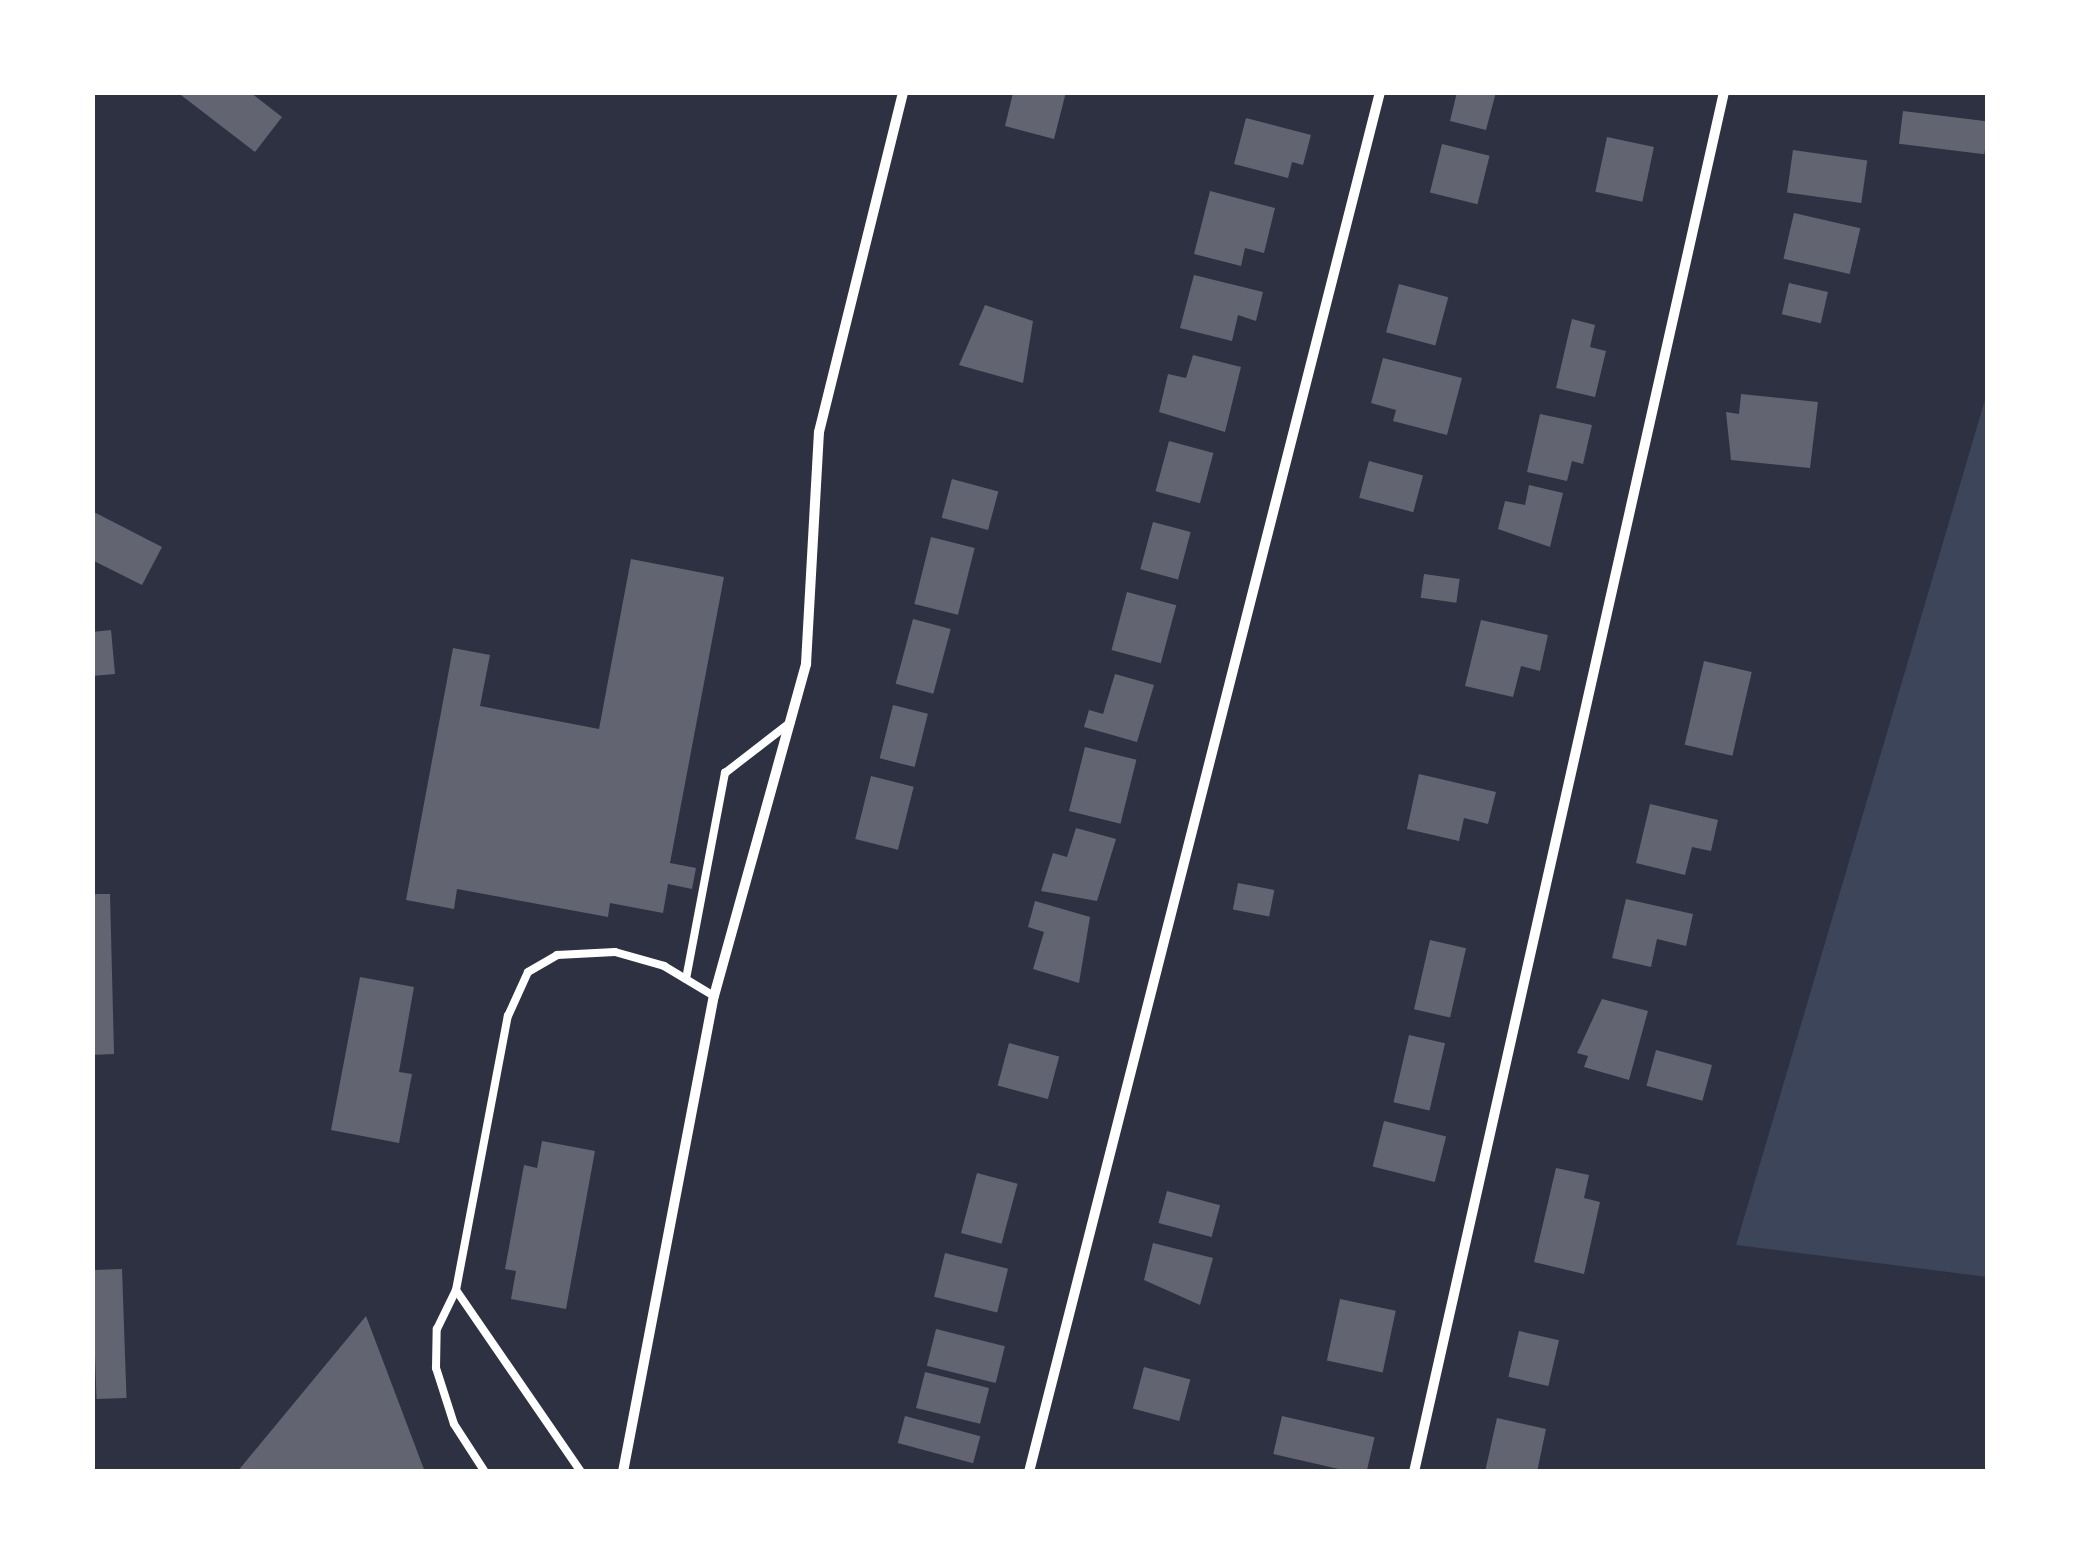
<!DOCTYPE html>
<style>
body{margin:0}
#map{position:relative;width:2080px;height:1564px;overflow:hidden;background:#2d3142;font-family:Georgia,serif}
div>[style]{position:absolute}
.green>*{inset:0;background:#3c4559}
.building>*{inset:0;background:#626471;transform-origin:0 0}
.service>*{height:8px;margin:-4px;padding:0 4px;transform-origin:4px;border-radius:4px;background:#fff}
.minor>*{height:10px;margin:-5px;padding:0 5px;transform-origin:5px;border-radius:5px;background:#fff}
span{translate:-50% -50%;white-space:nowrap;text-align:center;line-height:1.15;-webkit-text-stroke:10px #fff;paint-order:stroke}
.frame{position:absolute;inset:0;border:95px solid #fff;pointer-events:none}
</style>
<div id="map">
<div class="green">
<div style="clip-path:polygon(1987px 393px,1987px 1277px,1736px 1245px)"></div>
</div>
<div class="building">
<div style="clip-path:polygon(177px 92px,250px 92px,282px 117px,255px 152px)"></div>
<div style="clip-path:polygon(1066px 92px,1054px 139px,1005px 126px,1013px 93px)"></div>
<div style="clip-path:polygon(1457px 92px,1496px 92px,1486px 130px,1450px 121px)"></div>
<div style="left:1903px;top:111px;width:86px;height:33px;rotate:7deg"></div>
<div style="clip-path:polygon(1246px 118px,1311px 135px,1303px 165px,1292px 162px,1288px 178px,1234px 164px)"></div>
<div style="left:1607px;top:137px;width:48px;height:56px;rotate:12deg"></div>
<div style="left:1442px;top:144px;width:49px;height:50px;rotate:14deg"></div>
<div style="left:1793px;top:150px;width:75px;height:43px;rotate:8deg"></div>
<div style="clip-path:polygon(1210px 191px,1275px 208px,1264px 253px,1245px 248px,1241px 266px,1194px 254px)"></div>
<div style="left:1794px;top:213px;width:68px;height:47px;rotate:13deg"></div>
<div style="clip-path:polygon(1194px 275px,1263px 292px,1256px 321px,1238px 315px,1232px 341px,1180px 328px)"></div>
<div style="left:1789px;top:283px;width:40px;height:32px;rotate:13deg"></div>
<div style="left:1399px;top:284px;width:51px;height:50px;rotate:15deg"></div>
<div style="clip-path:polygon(985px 305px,1033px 321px,1023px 383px,959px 365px)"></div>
<div style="clip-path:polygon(1572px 319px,1595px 325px,1590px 347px,1606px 351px,1595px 397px,1556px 388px)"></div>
<div style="clip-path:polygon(1193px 355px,1241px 367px,1225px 432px,1159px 412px,1168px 374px,1186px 378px)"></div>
<div style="clip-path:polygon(1383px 358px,1462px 378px,1447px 435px,1393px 421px,1396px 410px,1371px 403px)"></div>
<div style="clip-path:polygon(1741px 394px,1818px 402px,1810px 468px,1731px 460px,1726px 412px,1739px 414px)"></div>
<div style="clip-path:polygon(1540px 414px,1592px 425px,1583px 464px,1572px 461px,1567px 481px,1527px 472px)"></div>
<div style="left:1169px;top:441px;width:46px;height:52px;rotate:15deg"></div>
<div style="left:1369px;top:461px;width:56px;height:38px;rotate:15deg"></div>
<div style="left:952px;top:479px;width:48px;height:40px;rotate:15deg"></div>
<div style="clip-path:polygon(1529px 485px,1563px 493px,1550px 547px,1498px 529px,1505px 501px,1525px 505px)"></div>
<div style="clip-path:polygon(92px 511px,162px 547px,142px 585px,92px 560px)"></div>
<div style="left:1153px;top:522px;width:39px;height:49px;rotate:15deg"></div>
<div style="left:931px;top:537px;width:45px;height:69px;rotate:14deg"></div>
<div style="clip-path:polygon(631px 559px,724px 577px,670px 863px,696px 868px,692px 889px,668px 884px,663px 913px,610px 903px,608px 917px,457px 889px,454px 909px,406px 900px,453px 648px,490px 655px,480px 706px,599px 729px)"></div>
<div style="left:1424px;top:574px;width:36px;height:24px;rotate:8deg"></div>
<div style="left:1127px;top:592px;width:51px;height:60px;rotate:15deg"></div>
<div style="left:913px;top:619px;width:39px;height:67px;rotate:15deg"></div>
<div style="clip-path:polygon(1481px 620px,1548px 635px,1540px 671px,1521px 666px,1513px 697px,1465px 686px)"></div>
<div style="clip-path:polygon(111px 630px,115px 674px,92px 676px,92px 632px)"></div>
<div style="left:1704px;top:661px;width:49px;height:86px;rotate:13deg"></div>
<div style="clip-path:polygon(1115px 674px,1154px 685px,1137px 742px,1084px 727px,1089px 710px,1103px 714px)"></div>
<div style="left:893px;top:705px;width:36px;height:55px;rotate:14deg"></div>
<div style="left:1085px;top:747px;width:53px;height:66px;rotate:14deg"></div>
<div style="clip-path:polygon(1419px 774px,1496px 792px,1488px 824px,1464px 818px,1459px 841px,1407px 829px)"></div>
<div style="left:871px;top:776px;width:44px;height:65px;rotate:14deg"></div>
<div style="clip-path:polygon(1650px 804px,1718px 820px,1711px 851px,1692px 847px,1685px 875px,1636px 863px)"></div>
<div style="clip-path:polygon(1076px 828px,1116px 839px,1097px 901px,1041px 891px,1053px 853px,1067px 857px)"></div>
<div style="left:1238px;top:883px;width:37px;height:27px;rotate:11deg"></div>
<div style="clip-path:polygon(92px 894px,110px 894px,114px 1054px,92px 1055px)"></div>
<div style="clip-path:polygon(1626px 899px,1693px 914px,1686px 946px,1657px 939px,1651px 967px,1612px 958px)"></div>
<div style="clip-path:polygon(1035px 901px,1090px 917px,1079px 983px,1033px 969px,1044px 932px,1028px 927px)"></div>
<div style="left:1430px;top:940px;width:37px;height:71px;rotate:13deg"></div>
<div style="clip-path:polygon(360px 977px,414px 987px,399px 1072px,412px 1074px,399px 1143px,331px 1130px)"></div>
<div style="clip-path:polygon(1602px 999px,1648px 1011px,1629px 1080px,1584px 1067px,1588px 1056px,1577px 1053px)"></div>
<div style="left:1409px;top:1035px;width:37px;height:69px;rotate:13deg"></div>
<div style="left:1009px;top:1043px;width:52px;height:44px;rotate:15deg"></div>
<div style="left:1656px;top:1050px;width:58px;height:37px;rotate:15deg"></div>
<div style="left:1384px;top:1121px;width:64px;height:47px;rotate:14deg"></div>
<div style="clip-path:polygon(542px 1141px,595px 1151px,566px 1309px,511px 1299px,516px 1271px,505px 1269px,524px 1165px,537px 1168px)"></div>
<div style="clip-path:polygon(1556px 1168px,1589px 1175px,1584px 1198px,1600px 1202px,1584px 1274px,1534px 1262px)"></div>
<div style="left:977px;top:1173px;width:42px;height:62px;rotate:15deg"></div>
<div style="left:1167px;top:1191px;width:55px;height:33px;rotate:15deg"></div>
<div style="clip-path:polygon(1153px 1243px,1213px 1258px,1200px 1305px,1144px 1280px)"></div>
<div style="left:945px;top:1253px;width:65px;height:45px;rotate:14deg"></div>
<div style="left:122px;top:1269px;width:129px;height:30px;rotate:88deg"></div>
<div style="left:1340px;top:1299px;width:57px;height:63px;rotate:12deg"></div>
<div style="clip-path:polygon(366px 1316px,425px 1472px,237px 1472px)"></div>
<div style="left:936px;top:1329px;width:71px;height:38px;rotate:14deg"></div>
<div style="left:1519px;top:1331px;width:41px;height:47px;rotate:13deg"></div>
<div style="left:1144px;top:1367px;width:48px;height:43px;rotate:15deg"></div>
<div style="left:925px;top:1372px;width:66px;height:37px;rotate:14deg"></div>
<div style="left:905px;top:1416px;width:78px;height:28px;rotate:15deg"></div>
<div style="left:1282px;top:1416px;width:95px;height:39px;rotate:13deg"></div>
<div style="clip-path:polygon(1497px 1418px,1546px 1429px,1537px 1472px,1485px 1472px)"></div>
</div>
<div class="service">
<div style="left:686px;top:979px;width:210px;rotate:-79.3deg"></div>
<div style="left:725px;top:773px;width:83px;rotate:-37.7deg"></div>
<div style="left:456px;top:1290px;width:221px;rotate:55.5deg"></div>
<div style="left:485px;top:1472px;width:57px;rotate:-122.9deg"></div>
<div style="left:454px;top:1424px;width:59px;rotate:-107.8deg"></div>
<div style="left:436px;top:1368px;width:39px;rotate:-89deg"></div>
<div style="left:437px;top:1329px;width:43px;rotate:-64deg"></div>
<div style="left:456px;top:1290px;width:279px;rotate:-79.3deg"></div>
<div style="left:508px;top:1016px;width:48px;rotate:-65.6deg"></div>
<div style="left:528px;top:972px;width:34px;rotate:-30deg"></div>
<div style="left:557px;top:955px;width:58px;rotate:-3deg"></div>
<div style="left:615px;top:952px;width:51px;rotate:15.9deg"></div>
<div style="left:664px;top:966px;width:58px;rotate:31deg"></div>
</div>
<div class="minor">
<div style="left:623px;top:1472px;width:485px;rotate:-79.2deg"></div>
<div style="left:714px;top:996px;width:345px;rotate:-74.5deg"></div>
<div style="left:806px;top:664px;width:232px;rotate:-86.8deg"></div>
<div style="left:819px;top:432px;width:350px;rotate:-76.1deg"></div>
<div style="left:1029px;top:1472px;width:1424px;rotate:-75.73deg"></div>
<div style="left:1414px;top:1472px;width:1414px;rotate:-77.34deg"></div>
</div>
<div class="frame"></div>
</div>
